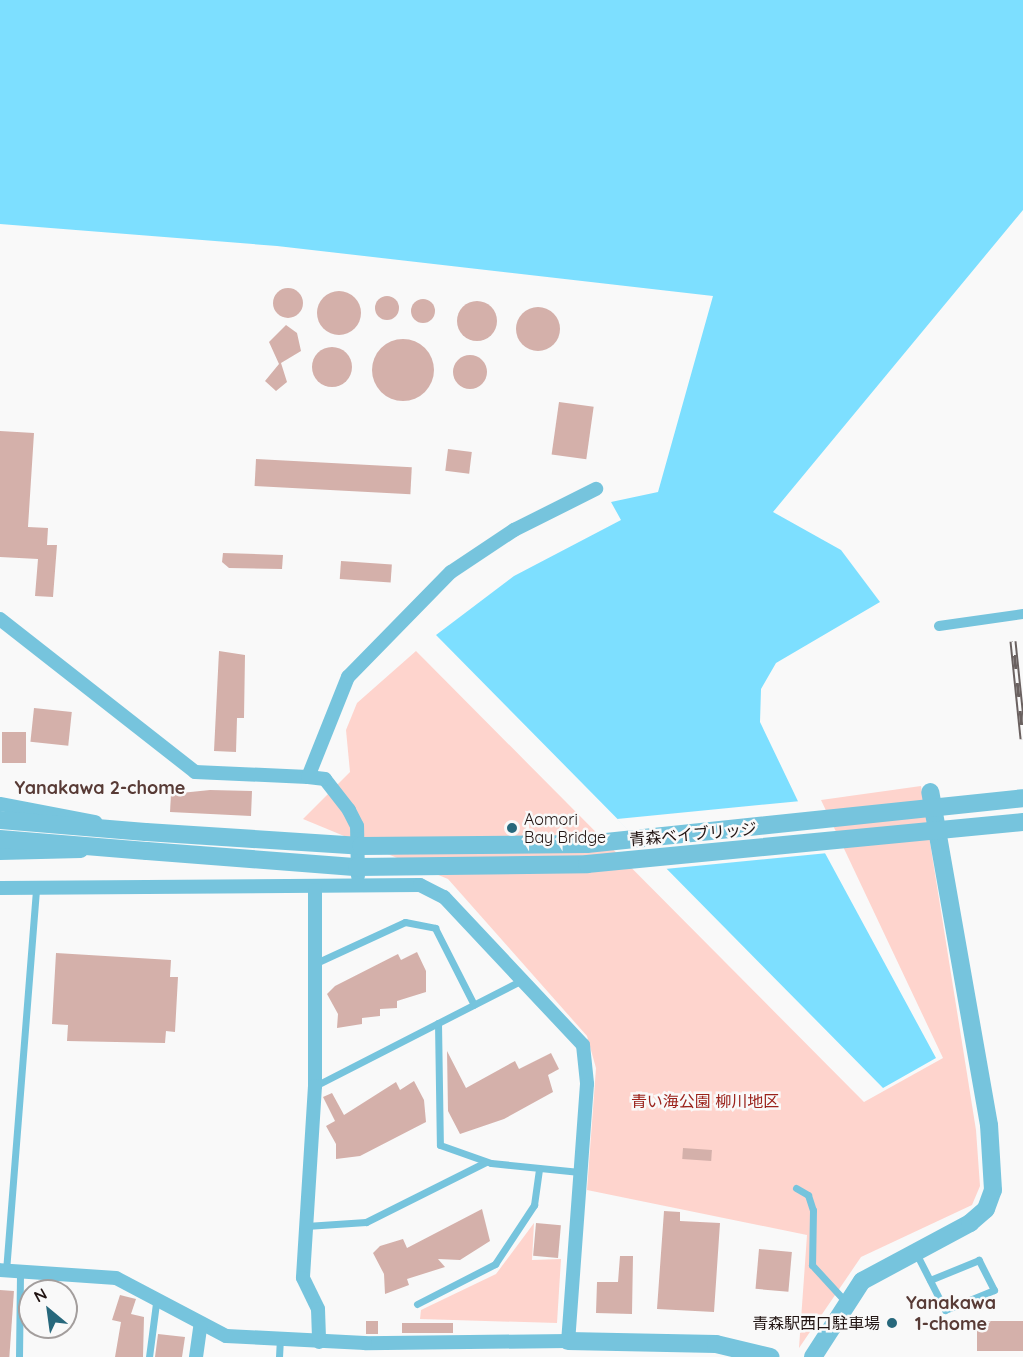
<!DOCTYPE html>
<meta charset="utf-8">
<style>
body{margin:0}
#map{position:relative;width:1023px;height:1357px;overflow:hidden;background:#f9f9f9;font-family:Quicksand,"Noto Sans JP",sans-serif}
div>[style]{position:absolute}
.green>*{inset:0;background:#fed4cd}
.water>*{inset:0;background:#7ddfff}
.pier>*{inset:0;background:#f9f9f9}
.building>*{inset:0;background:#d4b0aa;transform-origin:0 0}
.round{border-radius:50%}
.service>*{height:7px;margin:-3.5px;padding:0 3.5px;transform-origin:3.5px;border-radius:3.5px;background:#76c4dd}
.pedestrian>*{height:10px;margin:-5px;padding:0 5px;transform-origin:5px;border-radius:5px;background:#76c4dd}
.minor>*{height:14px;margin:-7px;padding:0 7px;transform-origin:7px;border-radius:7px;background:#76c4dd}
.tertiary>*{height:18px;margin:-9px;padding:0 9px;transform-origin:9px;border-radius:9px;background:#76c4dd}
.rail>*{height:7px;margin-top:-3.5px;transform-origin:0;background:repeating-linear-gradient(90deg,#f9f9f9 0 14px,#6a6160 0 28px);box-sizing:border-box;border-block:2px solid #6a6160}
.tertiary-bridge>*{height:18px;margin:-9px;padding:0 9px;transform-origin:9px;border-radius:9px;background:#76c4dd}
.dots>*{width:16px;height:16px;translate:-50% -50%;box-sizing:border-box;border:3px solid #f9f9f9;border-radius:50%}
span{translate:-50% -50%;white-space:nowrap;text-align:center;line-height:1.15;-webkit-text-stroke:5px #f9f9f9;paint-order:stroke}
.poi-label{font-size:16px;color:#221513}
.left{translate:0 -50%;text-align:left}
.right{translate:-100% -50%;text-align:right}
.street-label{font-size:16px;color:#221513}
.park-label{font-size:16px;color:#9b231c}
.neighbourhood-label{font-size:18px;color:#583b36;font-weight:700}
.north{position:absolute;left:18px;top:1279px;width:60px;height:60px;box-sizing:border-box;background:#f9f9f9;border:2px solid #a39e9d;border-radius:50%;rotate:331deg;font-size:16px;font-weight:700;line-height:24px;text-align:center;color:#221513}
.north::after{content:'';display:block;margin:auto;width:21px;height:27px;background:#27687c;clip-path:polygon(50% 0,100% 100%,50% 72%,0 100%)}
</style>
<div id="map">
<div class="green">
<div style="clip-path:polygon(416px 651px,864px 1102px,943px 1058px,821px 800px,921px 786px,976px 1130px,980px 1186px,972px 1205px,861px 1257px,799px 1348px,807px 1235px,587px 1190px,596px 1068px,587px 1036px,448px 879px,303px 819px,350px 772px,346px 730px,357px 703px)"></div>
<div style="clip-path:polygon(534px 1223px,532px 1260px,561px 1259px,557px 1323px,420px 1319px,421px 1310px,496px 1274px)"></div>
</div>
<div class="water">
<div style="clip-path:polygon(0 0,1023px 0,1023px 210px,773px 512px,841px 550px,880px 602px,776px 663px,761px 689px,760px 722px,806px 818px,936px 1058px,883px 1088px,436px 635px,514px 576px,621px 520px,611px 502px,658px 492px,713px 296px,277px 246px,0 224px)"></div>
</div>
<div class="pier">
<div style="clip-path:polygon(801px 801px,828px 853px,665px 869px,617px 819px)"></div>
</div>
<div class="building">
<div class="round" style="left:273px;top:288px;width:30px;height:30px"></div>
<div class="round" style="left:317px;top:291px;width:44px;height:44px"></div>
<div class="round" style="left:375px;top:296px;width:24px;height:24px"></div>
<div class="round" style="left:411px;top:299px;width:24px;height:24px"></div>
<div class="round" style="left:457px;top:301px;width:40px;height:40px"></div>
<div class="round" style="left:516px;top:307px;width:44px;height:44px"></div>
<div style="clip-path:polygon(286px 325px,297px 333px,301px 351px,281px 363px,287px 382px,276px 391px,265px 381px,279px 364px,269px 342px)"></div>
<div class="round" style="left:372px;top:339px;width:62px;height:62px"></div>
<div class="round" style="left:312px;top:347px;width:40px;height:40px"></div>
<div class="round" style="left:453px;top:355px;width:34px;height:34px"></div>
<div style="left:559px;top:402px;width:35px;height:53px;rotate:8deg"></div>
<div style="clip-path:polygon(0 431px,34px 433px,28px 527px,48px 528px,47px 545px,57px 545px,53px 597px,35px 596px,38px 559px,0 557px)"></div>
<div style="left:448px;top:449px;width:24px;height:22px;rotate:7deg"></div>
<div style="left:256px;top:459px;width:156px;height:27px;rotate:3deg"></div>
<div style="clip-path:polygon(223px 553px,283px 555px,282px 569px,229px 568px,222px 562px)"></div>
<div style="left:341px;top:561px;width:51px;height:18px;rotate:4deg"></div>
<div style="clip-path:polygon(219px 651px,245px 655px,244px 718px,237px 718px,236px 752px,214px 751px)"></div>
<div style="left:34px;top:708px;width:38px;height:34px;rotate:6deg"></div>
<div style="left:2px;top:732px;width:24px;height:31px"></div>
<div style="clip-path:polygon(210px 790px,252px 791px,251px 816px,170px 812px,171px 794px)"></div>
<div style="clip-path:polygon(417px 952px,426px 971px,426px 992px,397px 1001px,397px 1008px,380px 1009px,380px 1016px,362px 1018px,362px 1024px,337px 1028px,338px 1014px,327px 994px,335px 986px,398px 954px,401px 960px)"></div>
<div style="clip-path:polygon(56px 953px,171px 960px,170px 977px,178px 977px,175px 1032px,166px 1031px,165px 1043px,67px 1041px,68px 1025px,52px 1024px)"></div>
<div style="clip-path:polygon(447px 1051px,466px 1088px,515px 1061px,519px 1069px,551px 1053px,559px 1069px,548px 1075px,553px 1092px,504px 1119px,460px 1134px,448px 1111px)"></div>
<div style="clip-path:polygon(414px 1081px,424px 1100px,426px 1122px,360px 1156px,336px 1159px,336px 1144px,326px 1126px,335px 1121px,323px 1097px,332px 1093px,344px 1115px,396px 1082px,400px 1090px)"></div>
<div style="left:683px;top:1148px;width:29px;height:11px;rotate:4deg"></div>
<div style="clip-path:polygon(482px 1209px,490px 1241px,460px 1260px,438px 1259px,445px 1267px,407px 1279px,409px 1285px,385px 1294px,384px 1274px,373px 1253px,380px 1246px,403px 1239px,407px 1248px)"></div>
<div style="clip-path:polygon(664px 1211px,680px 1212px,680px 1221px,720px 1223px,714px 1312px,657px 1309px)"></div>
<div style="left:536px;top:1223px;width:25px;height:33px;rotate:5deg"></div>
<div style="left:759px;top:1249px;width:33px;height:40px;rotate:5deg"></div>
<div style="clip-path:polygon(620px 1256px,633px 1256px,632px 1314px,596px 1313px,597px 1282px,618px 1282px)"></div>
<div style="left:0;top:1290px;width:14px;height:67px;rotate:4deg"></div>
<div style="clip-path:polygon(120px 1295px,136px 1299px,131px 1314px,144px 1317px,143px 1357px,115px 1357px,121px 1322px,112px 1320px)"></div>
<div style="left:366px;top:1321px;width:12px;height:13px"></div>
<div style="left:1023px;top:1321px;width:30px;height:46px;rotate:90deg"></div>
<div style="left:402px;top:1323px;width:51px;height:10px"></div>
<div style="clip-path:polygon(158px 1334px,185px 1337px,182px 1357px,155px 1357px)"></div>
</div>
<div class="service">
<div style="left:316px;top:963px;width:98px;rotate:-24.7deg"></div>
<div style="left:405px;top:922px;width:31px;rotate:11deg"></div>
<div style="left:435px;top:928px;width:86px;rotate:63.1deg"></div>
<div style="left:438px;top:1023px;width:122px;rotate:89.1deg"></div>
<div style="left:440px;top:1145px;width:54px;rotate:19.4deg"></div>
<div style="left:491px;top:1163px;width:89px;rotate:5.8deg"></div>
<div style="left:315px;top:1086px;width:233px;rotate:-27.1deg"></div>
<div style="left:796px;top:1188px;width:14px;rotate:30deg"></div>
<div style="left:808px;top:1195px;width:16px;rotate:72deg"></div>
<div style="left:813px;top:1210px;width:55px;rotate:91deg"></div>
<div style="left:812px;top:1265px;width:49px;rotate:47.5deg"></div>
<div style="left:306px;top:1226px;width:60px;rotate:-3.8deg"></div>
<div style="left:366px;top:1222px;width:134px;rotate:-26.6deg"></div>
<div style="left:916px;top:1253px;width:64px;rotate:63deg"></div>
<div style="left:945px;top:1310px;width:53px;rotate:-22.2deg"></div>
<div style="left:994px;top:1290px;width:34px;rotate:-117deg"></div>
<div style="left:979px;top:1260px;width:53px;rotate:157.8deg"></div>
<div style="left:6px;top:1271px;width:384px;rotate:-85.5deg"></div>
<div style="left:417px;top:1304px;width:88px;rotate:-27.1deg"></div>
<div style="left:495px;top:1264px;width:71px;rotate:-56.5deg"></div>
<div style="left:534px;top:1205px;width:37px;rotate:-82deg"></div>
<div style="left:19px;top:1357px;width:85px;rotate:-89.3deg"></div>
<div style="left:149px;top:1357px;width:54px;rotate:-82.6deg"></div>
<div style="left:279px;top:1357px;width:18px;rotate:-87deg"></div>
</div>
<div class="pedestrian">
<div style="left:939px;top:626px;width:85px;rotate:-8.1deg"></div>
</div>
<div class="minor">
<div style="left:0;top:619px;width:248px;rotate:38.1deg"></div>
<div style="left:195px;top:772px;width:113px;rotate:2.5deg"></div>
<div style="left:0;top:804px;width:97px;rotate:10.7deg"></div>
<div style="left:0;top:853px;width:81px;rotate:-1.4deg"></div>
<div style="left:358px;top:876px;width:50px;rotate:-91.1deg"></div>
<div style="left:357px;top:826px;width:18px;rotate:-117deg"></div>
<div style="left:349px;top:810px;width:39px;rotate:-128deg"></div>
<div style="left:325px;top:779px;width:17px;rotate:-173deg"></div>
<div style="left:308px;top:777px;width:108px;rotate:-68.2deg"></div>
<div style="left:348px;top:677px;width:147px;rotate:-45.6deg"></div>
<div style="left:451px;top:572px;width:76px;rotate:-33.7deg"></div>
<div style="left:514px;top:530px;width:92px;rotate:-26.6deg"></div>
<div style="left:0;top:888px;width:420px;rotate:-0.4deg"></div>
<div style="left:420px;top:885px;width:27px;rotate:27deg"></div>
<div style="left:444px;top:897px;width:203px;rotate:46.8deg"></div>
<div style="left:583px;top:1045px;width:39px;rotate:84deg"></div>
<div style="left:587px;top:1084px;width:258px;rotate:94.2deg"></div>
<div style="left:568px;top:1341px;width:203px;rotate:179.4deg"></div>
<div style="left:365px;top:1343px;width:139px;rotate:-177.1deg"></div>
<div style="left:226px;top:1336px;width:124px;rotate:-152.2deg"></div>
<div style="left:116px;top:1278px;width:116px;rotate:-176.1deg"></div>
<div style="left:315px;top:890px;width:196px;rotate:90deg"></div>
<div style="left:315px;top:1086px;width:192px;rotate:93.6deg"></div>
<div style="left:303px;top:1278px;width:34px;rotate:64deg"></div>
<div style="left:318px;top:1309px;width:33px;rotate:88deg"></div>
<div style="left:196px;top:1357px;width:30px;rotate:-82deg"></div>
</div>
<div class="tertiary">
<div style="left:0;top:820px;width:146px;rotate:4.7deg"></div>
<div style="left:0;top:839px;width:147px;rotate:4.7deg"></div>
<div style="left:568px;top:1341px;width:148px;rotate:1.2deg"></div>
<div style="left:716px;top:1344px;width:56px;rotate:13.5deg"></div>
<div style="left:813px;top:1357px;width:90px;rotate:-57.2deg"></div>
<div style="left:862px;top:1281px;width:123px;rotate:-28.2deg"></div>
<div style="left:970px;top:1223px;width:21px;rotate:-41deg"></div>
<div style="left:986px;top:1209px;width:20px;rotate:-70deg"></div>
<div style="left:993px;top:1190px;width:65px;rotate:-93.5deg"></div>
<div style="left:989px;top:1125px;width:338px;rotate:-100deg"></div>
</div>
<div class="rail">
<div style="left:1013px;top:641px;width:98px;rotate:84.1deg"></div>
</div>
<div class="tertiary-bridge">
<div style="left:146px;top:832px;width:215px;rotate:3.7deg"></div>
<div style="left:361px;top:846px;width:226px;rotate:-0.5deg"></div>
<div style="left:587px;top:844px;width:438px;rotate:-6deg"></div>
<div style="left:147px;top:851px;width:211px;rotate:4.4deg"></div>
<div style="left:357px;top:867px;width:230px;rotate:-0.7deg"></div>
<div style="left:587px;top:864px;width:438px;rotate:-5.5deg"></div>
</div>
<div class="dots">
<div style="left:512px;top:828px;background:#27687c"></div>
<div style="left:892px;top:1323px;background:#27687c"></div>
</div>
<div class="poi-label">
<span class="left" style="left:524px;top:828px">Aomori<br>Bay Bridge</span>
<span class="right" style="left:880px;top:1323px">青森駅西口駐車場</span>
</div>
<div class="street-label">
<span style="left:693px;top:834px;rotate:-5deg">青森ベイブリッジ</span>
</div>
<div class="park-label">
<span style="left:705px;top:1101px">青い海公園 柳川地区</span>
</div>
<div class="neighbourhood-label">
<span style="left:100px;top:788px">Yanakawa 2-chome</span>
<span style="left:951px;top:1314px">Yanakawa<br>1-chome</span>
</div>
<div class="north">N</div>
</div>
